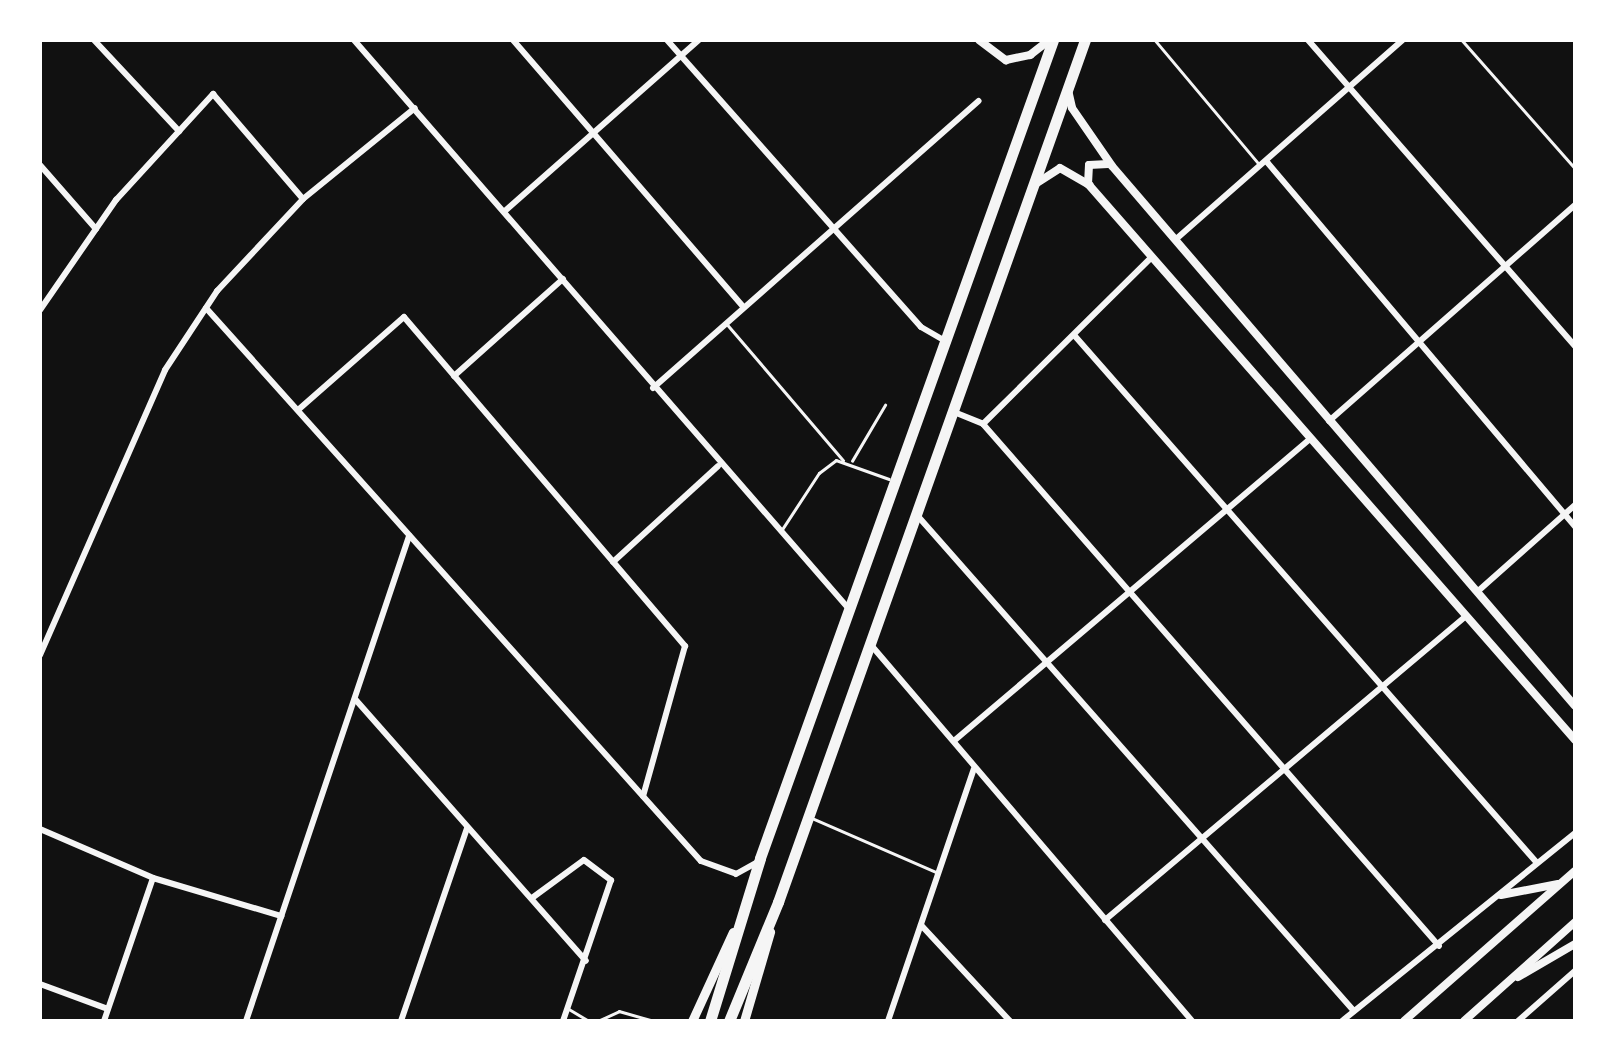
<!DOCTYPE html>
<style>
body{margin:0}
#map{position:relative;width:1615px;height:1061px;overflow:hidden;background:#111;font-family:"Roboto Condensed",sans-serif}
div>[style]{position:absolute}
.service>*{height:2.5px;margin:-1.25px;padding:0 1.25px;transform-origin:1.25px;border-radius:1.25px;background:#f5f5f5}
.minor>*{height:6px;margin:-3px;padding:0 3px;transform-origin:3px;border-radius:3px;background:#f5f5f5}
.tertiary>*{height:8px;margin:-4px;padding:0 4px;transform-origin:4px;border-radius:4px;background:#f5f5f5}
.secondary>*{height:9px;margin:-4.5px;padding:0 4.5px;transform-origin:4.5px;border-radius:4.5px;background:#f5f5f5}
.motorway>*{height:11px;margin:-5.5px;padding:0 5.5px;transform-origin:5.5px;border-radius:5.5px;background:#f5f5f5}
span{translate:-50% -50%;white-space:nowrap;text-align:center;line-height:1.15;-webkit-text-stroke:10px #fff;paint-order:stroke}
.frame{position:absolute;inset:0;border:42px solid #fff;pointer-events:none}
</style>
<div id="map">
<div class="service">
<div style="left:1155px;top:40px;width:163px;rotate:50deg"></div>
<div style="left:1462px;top:40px;width:171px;rotate:48.6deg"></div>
<div style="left:727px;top:324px;width:179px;rotate:49.5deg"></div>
<div style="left:852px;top:461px;width:65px;rotate:-59.5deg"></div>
<div style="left:781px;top:531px;width:69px;rotate:-56.8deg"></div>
<div style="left:819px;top:473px;width:21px;rotate:-37deg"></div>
<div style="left:836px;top:460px;width:56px;rotate:19.7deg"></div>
<div style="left:814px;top:819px;width:133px;rotate:23.5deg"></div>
<div style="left:569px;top:1009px;width:23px;rotate:31deg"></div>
<div style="left:598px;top:1021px;width:23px;rotate:-25deg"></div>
<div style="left:619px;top:1011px;width:36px;rotate:16deg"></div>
</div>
<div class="minor">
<div style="left:94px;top:40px;width:125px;rotate:47deg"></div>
<div style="left:354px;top:40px;width:754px;rotate:48.98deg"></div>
<div style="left:513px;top:40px;width:350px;rotate:49.2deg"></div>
<div style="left:667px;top:40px;width:383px;rotate:48.5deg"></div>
<div style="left:921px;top:327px;width:28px;rotate:30deg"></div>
<div style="left:1308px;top:40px;width:406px;rotate:48.9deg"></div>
<div style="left:1267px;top:162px;width:478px;rotate:49.8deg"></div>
<div style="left:40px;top:165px;width:85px;rotate:48.8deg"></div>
<div style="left:506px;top:210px;width:257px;rotate:-41.4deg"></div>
<div style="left:1175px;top:240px;width:303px;rotate:-41.3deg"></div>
<div style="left:206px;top:308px;width:742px;rotate:48.17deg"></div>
<div style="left:701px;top:861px;width:37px;rotate:20deg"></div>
<div style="left:736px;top:874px;width:23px;rotate:-29deg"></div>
<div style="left:40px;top:310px;width:134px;rotate:-55.4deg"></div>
<div style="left:116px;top:200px;width:144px;rotate:-47.5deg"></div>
<div style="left:213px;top:94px;width:138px;rotate:49.4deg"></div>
<div style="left:1074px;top:335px;width:702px;rotate:48.75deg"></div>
<div style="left:454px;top:376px;width:146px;rotate:-41.7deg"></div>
<div style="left:653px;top:388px;width:434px;rotate:-41.4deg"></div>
<div style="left:298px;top:410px;width:141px;rotate:-41.3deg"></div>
<div style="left:404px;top:317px;width:433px;rotate:49.5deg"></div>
<div style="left:685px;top:646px;width:156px;rotate:105.6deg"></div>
<div style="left:954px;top:412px;width:31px;rotate:22deg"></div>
<div style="left:983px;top:424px;width:693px;rotate:48.86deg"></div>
<div style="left:1329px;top:421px;width:327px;rotate:-41.3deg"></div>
<div style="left:983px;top:424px;width:236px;rotate:-44.7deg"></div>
<div style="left:916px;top:514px;width:662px;rotate:48.61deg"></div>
<div style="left:613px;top:562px;width:142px;rotate:-42.4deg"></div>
<div style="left:1477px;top:592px;width:131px;rotate:-41.6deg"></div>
<div style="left:871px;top:645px;width:494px;rotate:49.5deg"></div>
<div style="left:40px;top:655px;width:311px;rotate:-66.3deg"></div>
<div style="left:165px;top:370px;width:95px;rotate:-56.6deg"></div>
<div style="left:217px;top:291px;width:126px;rotate:-46.9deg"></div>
<div style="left:303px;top:199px;width:144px;rotate:-39.1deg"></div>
<div style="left:355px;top:699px;width:349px;rotate:48.6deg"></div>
<div style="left:955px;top:740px;width:463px;rotate:-40.3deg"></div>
<div style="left:40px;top:829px;width:123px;rotate:23.4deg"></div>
<div style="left:153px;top:878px;width:134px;rotate:16.5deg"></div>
<div style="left:532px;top:898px;width:64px;rotate:-36.2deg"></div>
<div style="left:584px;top:860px;width:34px;rotate:37deg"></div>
<div style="left:611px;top:880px;width:149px;rotate:108.8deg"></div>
<div style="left:1105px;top:920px;width:472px;rotate:-40.1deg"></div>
<div style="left:921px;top:925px;width:131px;rotate:47.2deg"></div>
<div style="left:40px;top:984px;width:72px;rotate:20.2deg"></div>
<div style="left:104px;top:1021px;width:151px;rotate:-71.1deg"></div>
<div style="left:246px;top:1021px;width:512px;rotate:-71.42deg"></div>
<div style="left:401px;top:1021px;width:204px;rotate:-71.1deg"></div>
<div style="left:888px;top:1021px;width:266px;rotate:-71.2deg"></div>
<div style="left:1342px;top:1021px;width:299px;rotate:-38.9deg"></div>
<div style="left:1518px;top:1021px;width:76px;rotate:-41.3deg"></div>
</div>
<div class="tertiary">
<div style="left:979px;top:40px;width:34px;rotate:37deg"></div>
<div style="left:1006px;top:60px;width:25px;rotate:-12deg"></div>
<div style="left:1030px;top:55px;width:24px;rotate:-38deg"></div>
<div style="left:1068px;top:90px;width:18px;rotate:77deg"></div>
<div style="left:1072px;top:108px;width:70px;rotate:55.4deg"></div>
<div style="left:1112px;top:166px;width:711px;rotate:49.39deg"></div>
<div style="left:1037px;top:183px;width:27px;rotate:-33deg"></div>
<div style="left:1060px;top:168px;width:34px;rotate:30deg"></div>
<div style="left:1089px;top:185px;width:738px;rotate:48.79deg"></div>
<div style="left:1088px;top:184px;width:19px;rotate:-87deg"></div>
<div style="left:1089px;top:165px;width:19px;rotate:-3deg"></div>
<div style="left:1501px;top:895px;width:58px;rotate:-10.9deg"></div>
<div style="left:1518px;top:977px;width:66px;rotate:-30.1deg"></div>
<div style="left:1404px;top:1021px;width:227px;rotate:-41.3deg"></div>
<div style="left:1464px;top:1021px;width:149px;rotate:-41.7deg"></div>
</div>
<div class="secondary">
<div style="left:692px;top:1021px;width:98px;rotate:-65.3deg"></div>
<div style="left:744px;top:1021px;width:93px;rotate:-73.7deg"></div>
</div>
<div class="motorway">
<div style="left:710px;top:1021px;width:170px;rotate:-72.9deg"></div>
<div style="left:760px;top:858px;width:869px;rotate:-70.29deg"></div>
<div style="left:729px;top:1021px;width:129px;rotate:-67.6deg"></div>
<div style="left:778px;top:902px;width:915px;rotate:-70.4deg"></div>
</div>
<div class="frame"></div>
</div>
